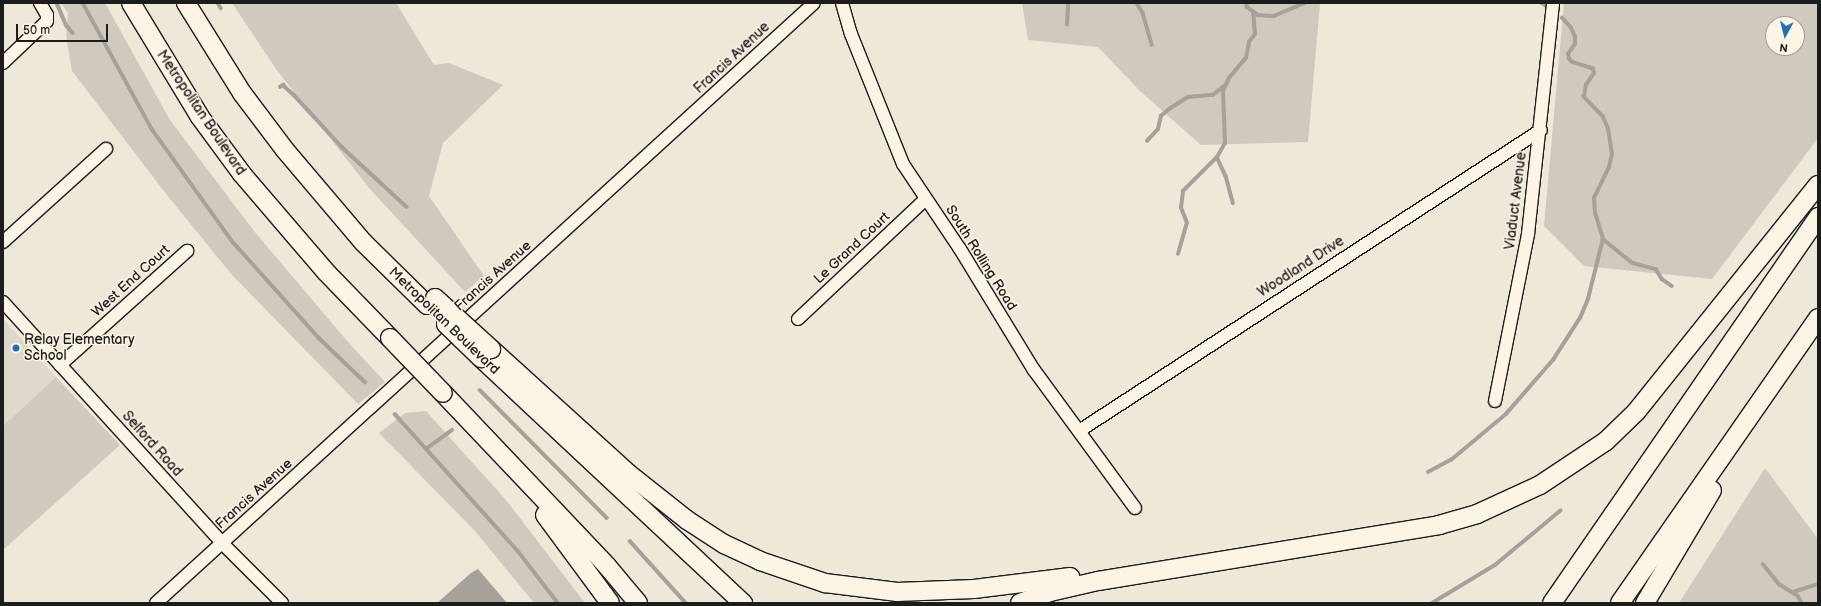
<!DOCTYPE html>
<style>
body{margin:0}
#map{position:relative;width:1821px;height:606px;overflow:hidden;background:#eee8d9;font-family:"Balsamiq Sans",sans-serif}
div>[style]{position:absolute}
.built>*{inset:0;background:#ded9cb}
.green>*{inset:0;background:#cfcabd}
.water>*{inset:0;background:#a7a299}
.stream>*{height:3.5px;margin:-1.75px;padding:0 1.75px;transform-origin:1.75px;border-radius:1.75px;background:#a7a299}
.roads{filter:drop-shadow(1px 0 #1c1c1c) drop-shadow(-1px 0 #1c1c1c) drop-shadow(0 1px #1c1c1c) drop-shadow(0 -1px #1c1c1c)}
.minor>*{height:12px;margin:-6px;padding:0 6px;transform-origin:6px;border-radius:6px;background:#fcf5e5}
.highway>*{height:18px;margin:-9px;padding:0 9px;transform-origin:9px;border-radius:9px;background:#fcf5e5}
.bridges{filter:drop-shadow(1px 0 #1c1c1c) drop-shadow(-1px 0 #1c1c1c) drop-shadow(0 1px #1c1c1c) drop-shadow(0 -1px #1c1c1c)}
.highway-bridge>*{height:18px;margin:-9px;padding:0 9px;transform-origin:9px;border-radius:9px;background:#fcf5e5}
.dots>*{width:11px;height:11px;translate:-50% -50%;box-sizing:border-box;border:2px solid #fcf5e5;border-radius:50%}
span{translate:-50% -50%;white-space:nowrap;text-align:center;line-height:1.15;-webkit-text-stroke:3px #fcf5e5;paint-order:stroke}
.street-label{font-size:14px;color:#1c1c1c}
.poi-label{font-size:14px;color:#1c1c1c}
.left{translate:0 -50%;text-align:left}
.frame{position:absolute;inset:0;border:4px solid #1c1c1c;pointer-events:none}
.north{position:absolute;left:1765px;top:16px;width:40px;height:40px;box-sizing:border-box;background:#fcf5e5;border:1px solid #a29e95;border-radius:50%;rotate:187deg;font-size:11px;font-weight:700;line-height:16px;text-align:center;color:#1c1c1c}
.north::after{content:'';display:block;margin:auto;width:14px;height:18px;background:#1f6fb2;clip-path:polygon(50% 0,100% 100%,50% 72%,0 100%)}
.scale{position:absolute;left:16px;top:24px;width:92px;height:18px;box-sizing:border-box;border:2px solid #1c1c1c;border-top:0;padding-left:5px;font-size:12px;line-height:14px;white-space:nowrap;color:#1c1c1c;-webkit-text-stroke:3px #fcf5e5;paint-order:stroke}
</style>
<div id="map">
<div class="built">
<div style="clip-path:polygon(3px 319px,56px 377px,3px 426px)"></div>
</div>
<div class="green">
<div style="clip-path:polygon(61px 3px,105px 3px,170px 120px,254px 231px,348px 342px,385px 382px,358px 404px,232px 275px,167px 195px,72px 71px,66px 35px,68px 13px)"></div>
<div style="clip-path:polygon(232px 3px,396px 3px,434px 65px,449px 63px,503px 85px,443px 143px,429px 196px,484px 276px,465px 292px,369px 188px,276px 69px)"></div>
<div style="clip-path:polygon(1022px 3px,1320px 3px,1308px 142px,1201px 145px,1140px 91px,1098px 47px,1028px 40px)"></div>
<div style="clip-path:polygon(evenodd,1564px 3px,1818px 3px,1818px 138px,1712px 279px,1584px 266px,1544px 226px,1564px 3px,1773px 24px,1797px 24px,1797px 48px,1773px 48px,1773px 24px)"></div>
<div style="clip-path:polygon(56px 377px,120px 445px,3px 550px,3px 426px)"></div>
<div style="clip-path:polygon(426px 411px,506px 500px,585px 603px,534px 603px,475px 531px,379px 433px,405px 413px)"></div>
<div style="clip-path:polygon(1765px 468px,1818px 539px,1818px 603px,1679px 603px)"></div>
</div>
<div class="water">
<div style="clip-path:polygon(478px 569px,507px 603px,437px 603px,471px 573px)"></div>
</div>
<div class="stream">
<div style="left:57px;top:3px;width:25px;rotate:67deg"></div>
<div style="left:67px;top:26px;width:9px;rotate:49deg"></div>
<div style="left:83px;top:3px;width:144px;rotate:61.3deg"></div>
<div style="left:152px;top:129px;width:139px;rotate:54.4deg"></div>
<div style="left:233px;top:242px;width:129px;rotate:48.1deg"></div>
<div style="left:319px;top:338px;width:64px;rotate:43.7deg"></div>
<div style="left:218px;top:3px;width:6px;rotate:59deg"></div>
<div style="left:1137px;top:3px;width:12px;rotate:59deg"></div>
<div style="left:1143px;top:13px;width:33px;rotate:74deg"></div>
<div style="left:1247px;top:3px;width:4px;rotate:90deg"></div>
<div style="left:1247px;top:7px;width:14px;rotate:36deg"></div>
<div style="left:1258px;top:15px;width:16px;rotate:4deg"></div>
<div style="left:1274px;top:16px;width:33px;rotate:-23deg"></div>
<div style="left:1542px;top:3px;width:6px;rotate:31deg"></div>
<div style="left:1067px;top:25px;width:22px;rotate:-87deg"></div>
<div style="left:280px;top:87px;width:4px;rotate:-34deg"></div>
<div style="left:283px;top:85px;width:15px;rotate:42deg"></div>
<div style="left:294px;top:95px;width:71px;rotate:47.3deg"></div>
<div style="left:342px;top:147px;width:88px;rotate:42.7deg"></div>
<div style="left:1147px;top:141px;width:16px;rotate:-47deg"></div>
<div style="left:1158px;top:129px;width:13px;rotate:-77deg"></div>
<div style="left:1161px;top:116px;width:11px;rotate:-41deg"></div>
<div style="left:1169px;top:109px;width:22px;rotate:-32deg"></div>
<div style="left:1188px;top:97px;width:25px;rotate:-5deg"></div>
<div style="left:1213px;top:95px;width:14px;rotate:-39deg"></div>
<div style="left:1217px;top:157px;width:21px;rotate:65deg"></div>
<div style="left:1226px;top:176px;width:28px;rotate:75deg"></div>
<div style="left:1603px;top:239px;width:38px;rotate:39deg"></div>
<div style="left:1633px;top:263px;width:24px;rotate:15deg"></div>
<div style="left:1656px;top:269px;width:12px;rotate:59deg"></div>
<div style="left:1662px;top:279px;width:12px;rotate:35deg"></div>
<div style="left:1178px;top:254px;width:32px;rotate:-74deg"></div>
<div style="left:1187px;top:223px;width:16px;rotate:-112deg"></div>
<div style="left:1181px;top:208px;width:17px;rotate:-83deg"></div>
<div style="left:1183px;top:191px;width:48px;rotate:-45deg"></div>
<div style="left:1217px;top:157px;width:16px;rotate:-60deg"></div>
<div style="left:1225px;top:143px;width:52px;rotate:-92.2deg"></div>
<div style="left:1223px;top:91px;width:14px;rotate:-65deg"></div>
<div style="left:1229px;top:78px;width:26px;rotate:-50deg"></div>
<div style="left:1246px;top:58px;width:16px;rotate:-79deg"></div>
<div style="left:1249px;top:42px;width:10px;rotate:-53deg"></div>
<div style="left:1255px;top:34px;width:22px;rotate:-95deg"></div>
<div style="left:480px;top:390px;width:180px;rotate:45.2deg"></div>
<div style="left:395px;top:414px;width:184px;rotate:48.1deg"></div>
<div style="left:518px;top:551px;width:66px;rotate:52.4deg"></div>
<div style="left:426px;top:449px;width:32px;rotate:-36deg"></div>
<div style="left:1428px;top:472px;width:26px;rotate:-28deg"></div>
<div style="left:1451px;top:460px;width:72px;rotate:-39.9deg"></div>
<div style="left:1506px;top:414px;width:72px;rotate:-49deg"></div>
<div style="left:1553px;top:360px;width:50px;rotate:-57.3deg"></div>
<div style="left:1580px;top:318px;width:21px;rotate:-67deg"></div>
<div style="left:1588px;top:299px;width:62px;rotate:-76deg"></div>
<div style="left:1603px;top:239px;width:27px;rotate:-107deg"></div>
<div style="left:1595px;top:213px;width:15px;rotate:-94deg"></div>
<div style="left:1594px;top:198px;width:34px;rotate:-64deg"></div>
<div style="left:1609px;top:167px;width:13px;rotate:-77deg"></div>
<div style="left:1612px;top:154px;width:25px;rotate:-99deg"></div>
<div style="left:1608px;top:129px;width:13px;rotate:-113deg"></div>
<div style="left:1603px;top:117px;width:28px;rotate:-134deg"></div>
<div style="left:1584px;top:97px;width:12px;rotate:-81deg"></div>
<div style="left:1586px;top:85px;width:14px;rotate:-56deg"></div>
<div style="left:1594px;top:73px;width:4px;rotate:-104deg"></div>
<div style="left:1593px;top:69px;width:22px;rotate:-162deg"></div>
<div style="left:1572px;top:62px;width:4px;rotate:-135deg"></div>
<div style="left:1569px;top:59px;width:5px;rotate:-101deg"></div>
<div style="left:1568px;top:54px;width:12px;rotate:-55deg"></div>
<div style="left:1575px;top:44px;width:7px;rotate:-90deg"></div>
<div style="left:1575px;top:37px;width:10px;rotate:-114deg"></div>
<div style="left:1571px;top:28px;width:13px;rotate:-132deg"></div>
<div style="left:630px;top:541px;width:84px;rotate:47.9deg"></div>
<div style="left:1763px;top:564px;width:26px;rotate:51deg"></div>
<div style="left:1779px;top:584px;width:22px;rotate:32deg"></div>
<div style="left:1798px;top:596px;width:8px;rotate:60deg"></div>
<div style="left:1793px;top:592px;width:26px;rotate:-18deg"></div>
<div style="left:1432px;top:603px;width:74px;rotate:-31.1deg"></div>
<div style="left:1495px;top:565px;width:85px;rotate:-39.7deg"></div>
</div>
<div class="roads">
<div class="minor">
<div style="left:842px;top:3px;width:32px;rotate:74deg"></div>
<div style="left:851px;top:34px;width:140px;rotate:68.2deg"></div>
<div style="left:903px;top:164px;width:102px;rotate:56.2deg"></div>
<div style="left:960px;top:249px;width:142px;rotate:58.6deg"></div>
<div style="left:1034px;top:370px;width:171px;rotate:53.8deg"></div>
<div style="left:3px;top:63px;width:61px;rotate:-43.7deg"></div>
<div style="left:47px;top:21px;width:6px;rotate:-90deg"></div>
<div style="left:47px;top:15px;width:14px;rotate:-120deg"></div>
<div style="left:3px;top:242px;width:139px;rotate:-42.1deg"></div>
<div style="left:3px;top:302px;width:326px;rotate:47.7deg"></div>
<div style="left:222px;top:543px;width:85px;rotate:45deg"></div>
<div style="left:798px;top:319px;width:175px;rotate:-43.2deg"></div>
<div style="left:60px;top:365px;width:171px;rotate:-41.9deg"></div>
<div style="left:1495px;top:401px;width:170px;rotate:-78.8deg"></div>
<div style="left:1528px;top:234px;width:232px;rotate:-83.8deg"></div>
<div style="left:1079px;top:431px;width:551px;rotate:-33.08deg"></div>
<div style="left:156px;top:603px;width:890px;rotate:-42.36deg"></div>
</div>
<div class="highway">
<div style="left:131px;top:3px;width:133px;rotate:58.8deg"></div>
<div style="left:200px;top:117px;width:71px;rotate:53.6deg"></div>
<div style="left:242px;top:174px;width:129px;rotate:49.4deg"></div>
<div style="left:326px;top:272px;width:92px;rotate:45.9deg"></div>
<div style="left:186px;top:3px;width:106px;rotate:58.1deg"></div>
<div style="left:242px;top:93px;width:71px;rotate:53deg"></div>
<div style="left:285px;top:150px;width:121px;rotate:49.7deg"></div>
<div style="left:363px;top:242px;width:90px;rotate:44.5deg"></div>
<div style="left:491px;top:349px;width:186px;rotate:42.2deg"></div>
<div style="left:629px;top:474px;width:74px;rotate:38.4deg"></div>
<div style="left:687px;top:520px;width:44px;rotate:33deg"></div>
<div style="left:724px;top:544px;width:40px;rotate:25deg"></div>
<div style="left:760px;top:561px;width:69px;rotate:18.7deg"></div>
<div style="left:825px;top:583px;width:73px;rotate:7.1deg"></div>
<div style="left:897px;top:592px;width:77px;rotate:-2.2deg"></div>
<div style="left:974px;top:589px;width:97px;rotate:-7.1deg"></div>
<div style="left:481px;top:358px;width:359px;rotate:43.1deg"></div>
<div style="left:443px;top:393px;width:238px;rotate:46.5deg"></div>
<div style="left:607px;top:566px;width:48px;rotate:50deg"></div>
<div style="left:545px;top:515px;width:109px;rotate:53.5deg"></div>
<div style="left:1020px;top:603px;width:32px;rotate:-20deg"></div>
<div style="left:1050px;top:592px;width:49px;rotate:-12.9deg"></div>
<div style="left:1098px;top:581px;width:346px;rotate:-9.3deg"></div>
<div style="left:1439px;top:525px;width:40px;rotate:-16deg"></div>
<div style="left:1477px;top:514px;width:69px;rotate:-24.7deg"></div>
<div style="left:1540px;top:485px;width:79px;rotate:-33.7deg"></div>
<div style="left:1606px;top:441px;width:42px;rotate:-44deg"></div>
<div style="left:1636px;top:412px;width:291px;rotate:-51.3deg"></div>
<div style="left:1552px;top:603px;width:469px;rotate:-55.4deg"></div>
<div style="left:1620px;top:603px;width:347px;rotate:-55.2deg"></div>
<div style="left:1645px;top:603px;width:131px;rotate:-59.3deg"></div>
</div>
</div>
<div class="bridges">
<div class="highway-bridge">
<div style="left:435px;top:298px;width:76px;rotate:42.3deg"></div>
<div style="left:446px;top:324px;width:49px;rotate:44.2deg"></div>
<div style="left:390px;top:338px;width:76px;rotate:46.1deg"></div>
</div>
</div>
<div class="dots">
<div style="left:16px;top:348px;background:#1f6fb2"></div>
</div>
<div class="street-label">
<span style="left:732px;top:58px;rotate:-43deg">Francis Avenue</span>
<span style="left:201px;top:113px;rotate:56deg">Metropolitan Boulevard</span>
<span style="left:1516px;top:201px;rotate:-83deg">Viaduct Avenue</span>
<span style="left:852px;top:248px;rotate:-43deg">Le Grand Court</span>
<span style="left:981px;top:258px;rotate:58deg">South Rolling Road</span>
<span style="left:1301px;top:267px;rotate:-33deg">Woodland Drive</span>
<span style="left:493px;top:276px;rotate:-42deg">Francis Avenue</span>
<span style="left:131px;top:281px;rotate:-42deg">West End Court</span>
<span style="left:444px;top:321px;rotate:44deg">Metropolitan Boulevard</span>
<span style="left:152px;top:444px;rotate:48deg">Selford Road</span>
<span style="left:254px;top:494px;rotate:-42deg">Francis Avenue</span>
</div>
<div class="poi-label">
<span class="left" style="left:24px;top:348px">Relay Elementary<br>School</span>
</div>
<div class="frame"></div>
<div class="north">N</div>
<div class="scale">50 m</div>
</div>
